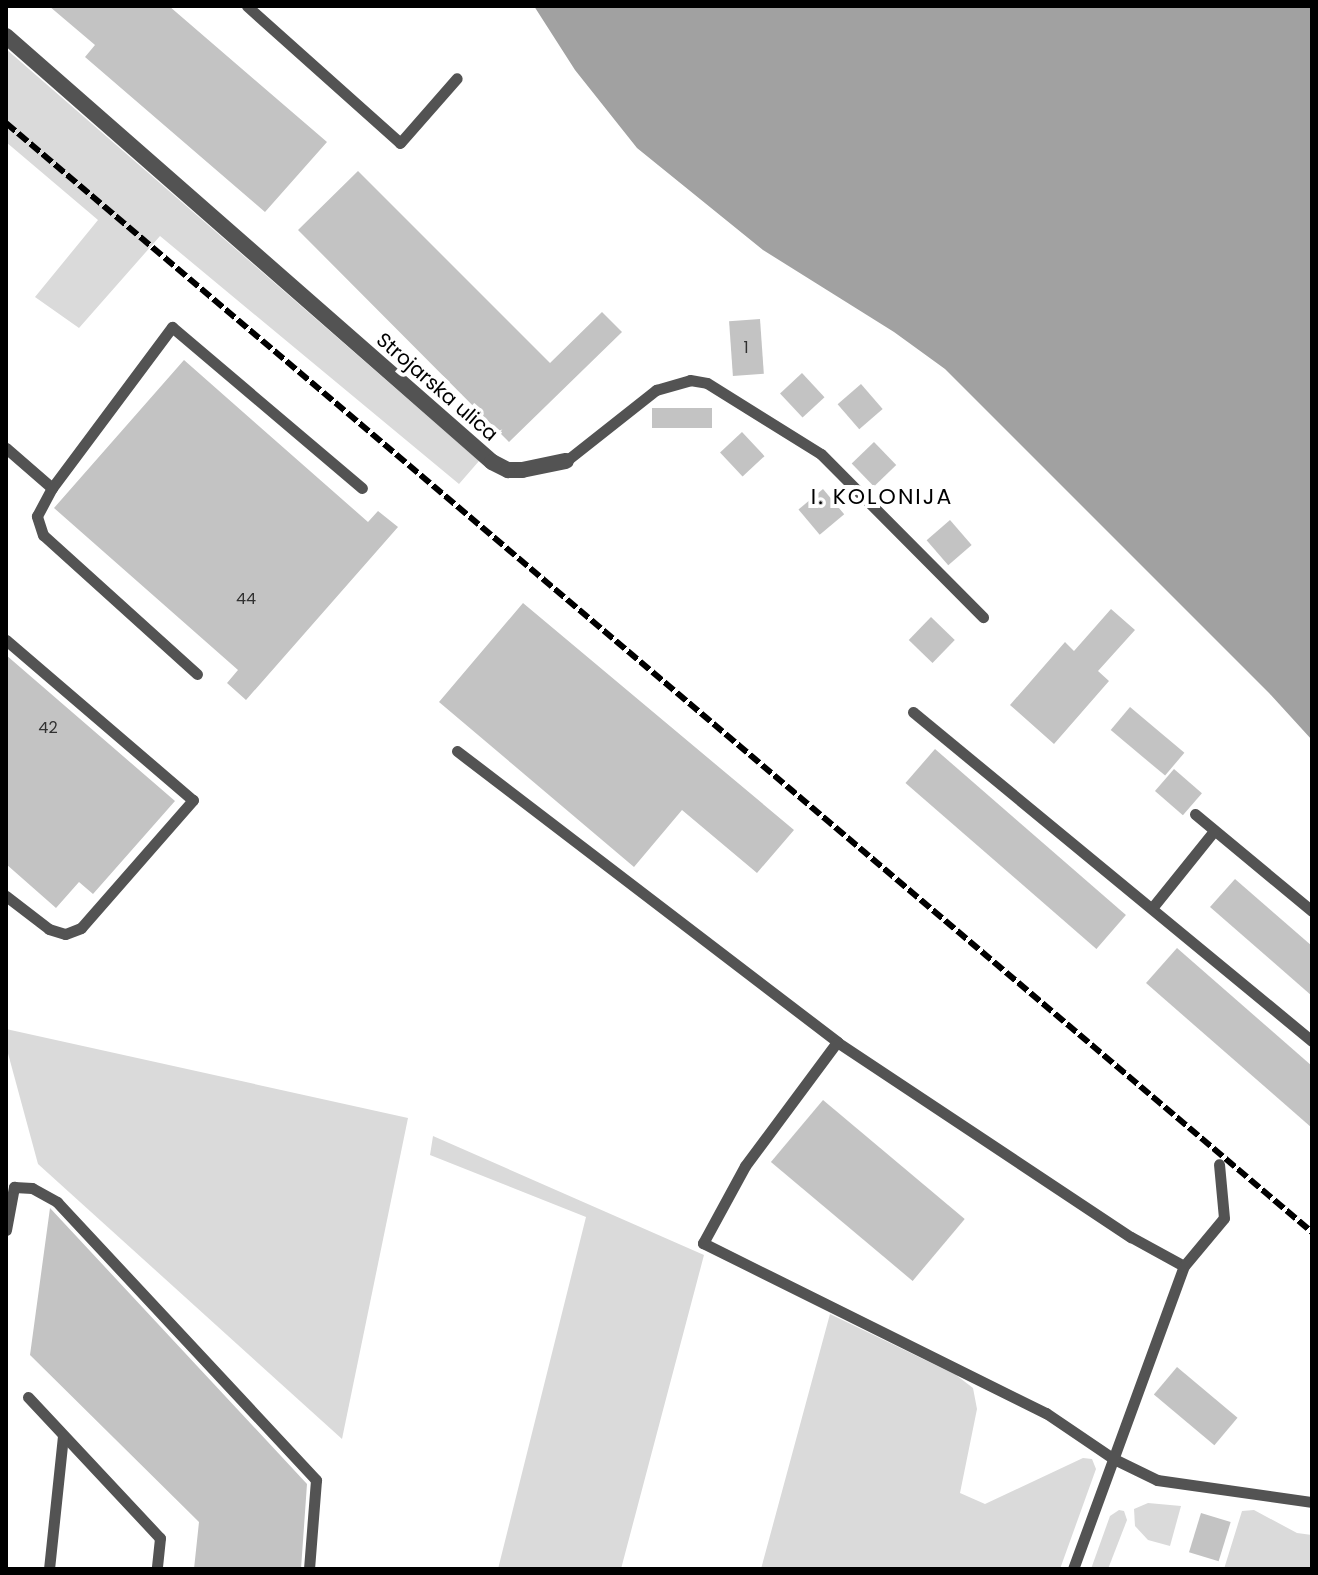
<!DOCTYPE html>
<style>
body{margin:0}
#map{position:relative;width:1318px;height:1575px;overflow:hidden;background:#fff;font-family:Poppins,sans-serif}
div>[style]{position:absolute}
.green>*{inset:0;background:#dadada}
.water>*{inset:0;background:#a1a1a1}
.building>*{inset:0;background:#c3c3c3;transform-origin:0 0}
.service>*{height:11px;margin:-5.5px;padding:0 5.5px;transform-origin:5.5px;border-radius:5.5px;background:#535353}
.minor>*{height:16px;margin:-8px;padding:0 8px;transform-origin:8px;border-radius:8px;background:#535353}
.rail>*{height:6px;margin-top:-3px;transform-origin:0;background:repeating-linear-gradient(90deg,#000 0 12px,transparent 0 16px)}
span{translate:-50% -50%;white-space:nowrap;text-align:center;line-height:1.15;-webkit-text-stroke:8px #fff;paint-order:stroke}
.number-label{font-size:16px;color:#313131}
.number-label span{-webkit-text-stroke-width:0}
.street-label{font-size:20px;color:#000}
.neighbourhood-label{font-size:22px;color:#000;letter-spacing:2px}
.frame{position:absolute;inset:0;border:8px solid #000;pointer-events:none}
</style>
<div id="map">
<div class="green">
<div style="clip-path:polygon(6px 49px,479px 461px,459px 484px,160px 236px,79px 328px,35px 297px,98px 220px,6px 142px)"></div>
<div style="clip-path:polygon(6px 1029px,408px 1118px,342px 1439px,38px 1164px,6px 1046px)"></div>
<div style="clip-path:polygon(433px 1136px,704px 1255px,621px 1569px,498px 1569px,586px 1217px,430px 1155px)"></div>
<div style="clip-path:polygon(830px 1314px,956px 1375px,973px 1388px,977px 1409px,960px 1493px,985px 1504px,1083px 1458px,1092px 1459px,1096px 1469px,1060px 1569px,761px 1569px)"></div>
<div style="clip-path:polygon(1148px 1503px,1181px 1506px,1170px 1546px,1148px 1540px,1135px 1526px,1134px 1509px)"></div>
<div style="clip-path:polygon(1119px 1510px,1124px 1511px,1127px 1520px,1108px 1569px,1091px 1569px,1110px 1516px)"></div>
<div style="clip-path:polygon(1254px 1510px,1297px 1533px,1312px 1535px,1312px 1569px,1224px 1569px,1242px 1511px)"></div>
</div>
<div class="water">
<div style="clip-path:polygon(534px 6px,1312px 6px,1312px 740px,1269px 693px,945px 369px,894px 332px,763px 250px,637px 148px,575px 70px)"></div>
</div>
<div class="building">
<div style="clip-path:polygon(49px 6px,169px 6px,327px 142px,265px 212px,85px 57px,95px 45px)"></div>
<div style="clip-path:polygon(358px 171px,550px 363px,602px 312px,622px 332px,509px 442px,298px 230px)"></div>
<div style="left:760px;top:319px;width:55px;height:31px;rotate:86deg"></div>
<div style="clip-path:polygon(184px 360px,368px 522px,378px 511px,398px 527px,246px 700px,227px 683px,238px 670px,54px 508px)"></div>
<div style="left:802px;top:373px;width:33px;height:30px;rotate:47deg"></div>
<div style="left:861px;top:384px;width:33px;height:31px;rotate:49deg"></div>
<div style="left:712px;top:408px;width:20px;height:60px;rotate:90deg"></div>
<div style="left:742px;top:432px;width:33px;height:30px;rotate:47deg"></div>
<div style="left:874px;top:442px;width:32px;height:31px;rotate:46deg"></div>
<div style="left:823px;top:489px;width:33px;height:32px;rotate:50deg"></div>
<div style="left:950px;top:520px;width:33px;height:31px;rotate:49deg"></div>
<div style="clip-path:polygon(523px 603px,794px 830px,757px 873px,682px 810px,634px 867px,439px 702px)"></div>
<div style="clip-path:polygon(1111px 609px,1135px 630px,1098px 671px,1109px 681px,1054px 744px,1010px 705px,1065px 642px,1074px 651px)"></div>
<div style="left:931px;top:617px;width:33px;height:32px;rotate:44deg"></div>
<div style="clip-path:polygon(6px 655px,175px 801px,93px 894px,79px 882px,56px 908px,6px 864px)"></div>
<div style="left:1130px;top:707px;width:71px;height:30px;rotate:40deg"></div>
<div style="left:935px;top:749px;width:253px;height:45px;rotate:41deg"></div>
<div style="left:1174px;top:769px;width:37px;height:29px;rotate:41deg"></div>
<div style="clip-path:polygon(1235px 879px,1312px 946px,1312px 996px,1210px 907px)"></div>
<div style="clip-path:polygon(1177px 948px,1312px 1066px,1312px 1128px,1146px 983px)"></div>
<div style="left:823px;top:1100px;width:185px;height:81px;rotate:40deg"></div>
<div style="clip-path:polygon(50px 1208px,307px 1484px,301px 1569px,194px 1569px,199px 1522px,30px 1355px)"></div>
<div style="left:1177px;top:1367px;width:79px;height:36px;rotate:40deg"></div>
<div style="left:1201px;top:1513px;width:31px;height:41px;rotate:17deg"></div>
</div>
<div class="service">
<div style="left:247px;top:6px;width:205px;rotate:41.8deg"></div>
<div style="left:400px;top:143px;width:86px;rotate:-48.8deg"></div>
<div style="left:6px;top:448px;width:61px;rotate:41deg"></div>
<div style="left:566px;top:461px;width:115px;rotate:-38.3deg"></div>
<div style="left:656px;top:390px;width:35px;rotate:-16deg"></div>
<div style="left:690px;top:380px;width:17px;rotate:10deg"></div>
<div style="left:707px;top:383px;width:134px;rotate:31.9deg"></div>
<div style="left:821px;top:454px;width:230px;rotate:45.2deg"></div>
<div style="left:6px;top:640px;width:246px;rotate:40.6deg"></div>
<div style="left:193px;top:800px;width:170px;rotate:131.2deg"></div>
<div style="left:81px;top:928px;width:17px;rotate:159deg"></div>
<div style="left:65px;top:934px;width:17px;rotate:-163deg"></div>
<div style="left:49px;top:929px;width:54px;rotate:-142.5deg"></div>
<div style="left:197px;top:674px;width:207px;rotate:-137.9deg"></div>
<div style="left:43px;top:535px;width:20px;rotate:-108deg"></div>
<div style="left:37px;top:516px;width:32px;rotate:-62deg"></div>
<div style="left:52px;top:488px;width:201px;rotate:-53.3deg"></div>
<div style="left:172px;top:327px;width:249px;rotate:40.3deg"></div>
<div style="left:913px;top:712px;width:517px;rotate:39.51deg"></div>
<div style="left:457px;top:751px;width:479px;rotate:37.4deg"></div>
<div style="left:837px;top:1042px;width:353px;rotate:33.6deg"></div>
<div style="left:1131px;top:1237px;width:60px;rotate:28.7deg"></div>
<div style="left:1195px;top:814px;width:152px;rotate:39.7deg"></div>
<div style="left:1152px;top:908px;width:99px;rotate:-51.2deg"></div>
<div style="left:837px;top:1042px;width:154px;rotate:126.6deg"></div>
<div style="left:745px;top:1166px;width:88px;rotate:118.6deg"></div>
<div style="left:703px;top:1243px;width:383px;rotate:26.4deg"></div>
<div style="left:1046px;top:1413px;width:82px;rotate:34.1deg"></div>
<div style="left:1114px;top:1459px;width:48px;rotate:26deg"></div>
<div style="left:1157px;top:1480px;width:157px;rotate:8.1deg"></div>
<div style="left:6px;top:1230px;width:44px;rotate:-79.5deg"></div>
<div style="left:14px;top:1187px;width:18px;rotate:3deg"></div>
<div style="left:32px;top:1188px;width:29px;rotate:29deg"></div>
<div style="left:57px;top:1202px;width:380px;rotate:47deg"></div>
<div style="left:316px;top:1480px;width:89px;rotate:94.5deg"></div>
<div style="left:28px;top:1397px;width:193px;rotate:46.9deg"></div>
<div style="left:160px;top:1538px;width:31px;rotate:96deg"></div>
<div style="left:49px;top:1569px;width:134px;rotate:-84deg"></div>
<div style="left:1073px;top:1569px;width:323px;rotate:-69.9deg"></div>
<div style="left:1184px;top:1266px;width:62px;rotate:-50.2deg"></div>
<div style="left:1224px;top:1218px;width:54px;rotate:-95.3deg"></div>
</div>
<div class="minor">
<div style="left:6px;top:36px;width:646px;rotate:41.24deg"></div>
<div style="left:492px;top:462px;width:18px;rotate:27deg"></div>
<div style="left:508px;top:470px;width:14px"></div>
<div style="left:522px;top:470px;width:45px;rotate:-11.6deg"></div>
</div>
<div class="rail">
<div style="left:6px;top:123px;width:1713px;rotate:40.34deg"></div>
</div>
<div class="number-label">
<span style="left:746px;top:348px">1</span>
<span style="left:246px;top:599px">44</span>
<span style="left:48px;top:728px">42</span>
</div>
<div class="street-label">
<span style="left:437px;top:387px;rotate:41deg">Strojarska ulica</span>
</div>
<div class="neighbourhood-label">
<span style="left:882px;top:497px">I. KOLONIJA</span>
</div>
<div class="frame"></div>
</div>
